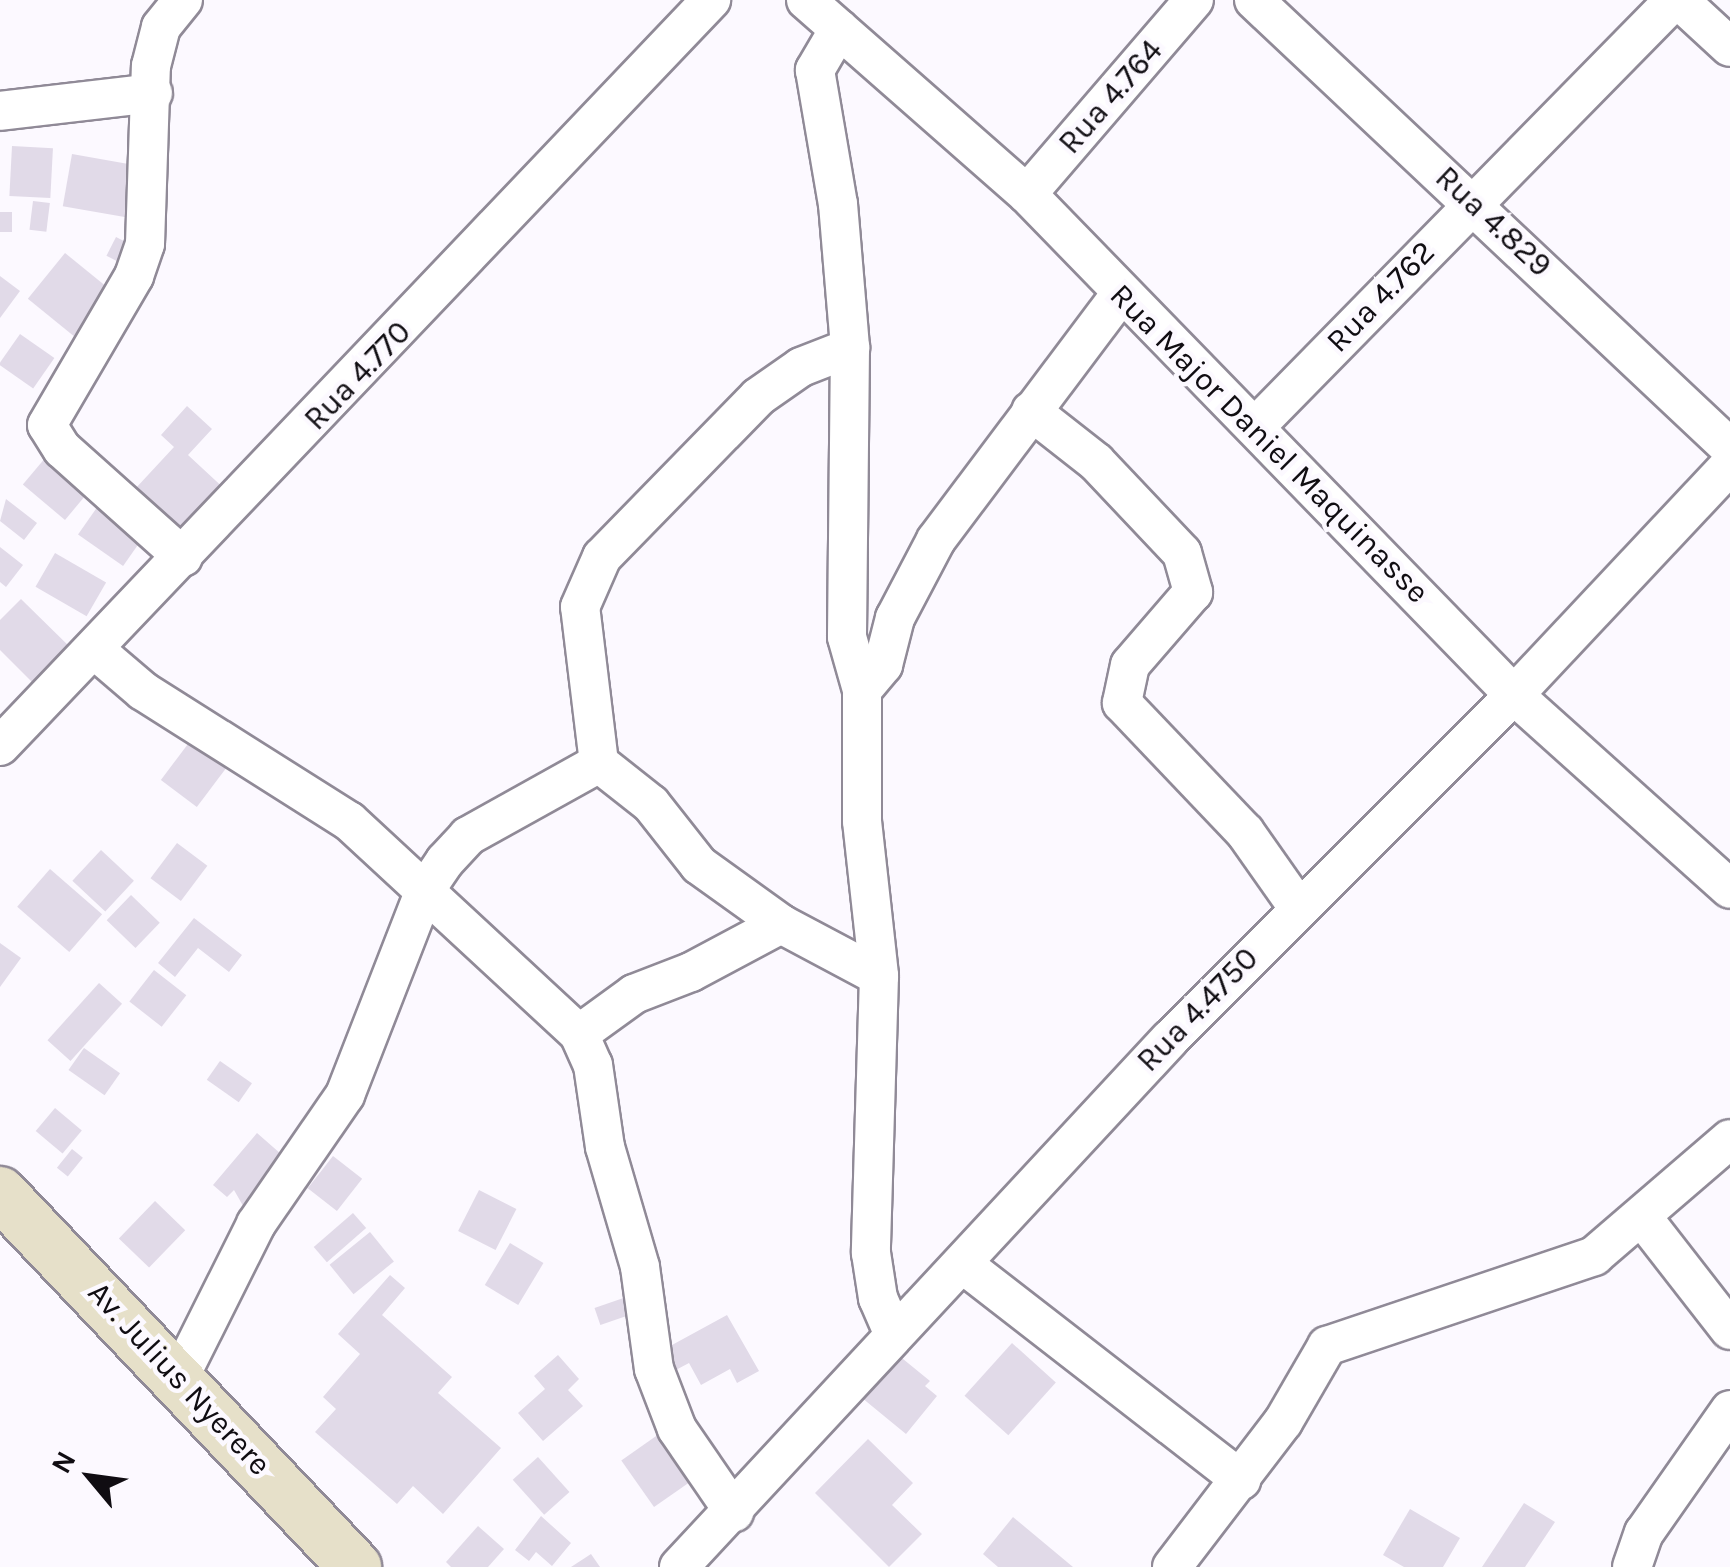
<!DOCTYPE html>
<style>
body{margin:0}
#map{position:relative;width:1730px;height:1567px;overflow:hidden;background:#fcf9ff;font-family:Karla,sans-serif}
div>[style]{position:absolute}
.building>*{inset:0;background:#e1dae8;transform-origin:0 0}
.roads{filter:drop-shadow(2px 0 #908a97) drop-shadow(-2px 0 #908a97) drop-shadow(0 2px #908a97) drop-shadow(0 -2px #908a97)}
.street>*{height:38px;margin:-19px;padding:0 19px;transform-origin:19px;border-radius:19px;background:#fff}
.secondary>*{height:52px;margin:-26px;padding:0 26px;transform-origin:26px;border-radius:26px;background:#e6e0c9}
span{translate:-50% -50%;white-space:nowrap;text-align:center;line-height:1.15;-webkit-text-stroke:9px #fcf9ff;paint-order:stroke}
.street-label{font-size:32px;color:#100d12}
.north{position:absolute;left:40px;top:1427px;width:100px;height:100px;-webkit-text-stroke:8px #fcf9ff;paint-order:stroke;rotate:299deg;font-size:28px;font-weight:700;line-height:40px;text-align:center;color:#100d12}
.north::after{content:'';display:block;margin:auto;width:35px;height:45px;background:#100d12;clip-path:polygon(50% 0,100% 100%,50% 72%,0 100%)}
</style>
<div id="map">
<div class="building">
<div style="left:12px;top:146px;width:41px;height:50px;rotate:3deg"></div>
<div style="left:72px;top:154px;width:73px;height:53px;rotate:10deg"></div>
<div style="left:33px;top:201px;width:17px;height:29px;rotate:7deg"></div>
<div style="left:0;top:212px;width:12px;height:20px"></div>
<div style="left:116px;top:237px;width:29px;height:21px;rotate:27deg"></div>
<div style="left:65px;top:253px;width:59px;height:59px;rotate:39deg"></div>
<div style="clip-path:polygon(0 276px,20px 291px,0 318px)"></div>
<div style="left:20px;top:334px;width:42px;height:37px;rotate:35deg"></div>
<div style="clip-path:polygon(187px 406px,212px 429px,188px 455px,229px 493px,186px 538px,135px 489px,174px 447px,161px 435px)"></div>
<div style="left:46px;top:457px;width:55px;height:36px;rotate:40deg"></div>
<div style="left:105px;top:496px;width:55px;height:47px;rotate:35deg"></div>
<div style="clip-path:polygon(6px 499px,37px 523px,24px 540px,0 521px)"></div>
<div style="clip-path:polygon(0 547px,23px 565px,6px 587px,0 582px)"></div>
<div style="left:55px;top:553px;width:59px;height:39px;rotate:30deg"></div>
<div style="clip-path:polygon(21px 599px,76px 653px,40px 690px,0 650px,0 620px)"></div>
<div style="left:194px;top:736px;width:45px;height:55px;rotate:37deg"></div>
<div style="left:177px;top:843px;width:38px;height:44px;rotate:37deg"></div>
<div style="left:101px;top:850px;width:45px;height:42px;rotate:43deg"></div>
<div style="left:50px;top:869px;width:69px;height:50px;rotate:41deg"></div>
<div style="left:131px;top:895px;width:40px;height:35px;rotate:44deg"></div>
<div style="clip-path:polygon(194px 918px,242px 955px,229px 972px,198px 948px,175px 977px,158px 963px)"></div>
<div style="clip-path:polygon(0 943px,21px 958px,0 987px)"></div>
<div style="left:154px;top:970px;width:41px;height:40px;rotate:38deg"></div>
<div style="left:99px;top:983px;width:31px;height:77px;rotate:42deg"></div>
<div style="left:84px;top:1048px;width:44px;height:27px;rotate:35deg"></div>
<div style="left:220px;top:1061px;width:39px;height:23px;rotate:35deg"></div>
<div style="left:55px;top:1108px;width:35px;height:30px;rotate:40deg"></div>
<div style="clip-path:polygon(257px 1133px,289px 1161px,246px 1211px,234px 1190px,227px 1197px,213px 1185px)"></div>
<div style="left:72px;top:1149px;width:14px;height:24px;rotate:39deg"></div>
<div style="left:333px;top:1156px;width:37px;height:41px;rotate:38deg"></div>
<div style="left:479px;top:1190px;width:42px;height:46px;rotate:27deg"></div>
<div style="left:155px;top:1201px;width:42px;height:52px;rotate:44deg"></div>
<div style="left:353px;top:1213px;width:20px;height:52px;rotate:49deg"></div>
<div style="left:370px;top:1232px;width:38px;height:52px;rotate:51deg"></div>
<div style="left:510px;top:1243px;width:39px;height:49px;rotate:31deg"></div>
<div style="clip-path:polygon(390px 1275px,405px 1288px,382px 1315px,452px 1377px,438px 1393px,501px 1448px,443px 1514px,413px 1486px,397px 1504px,315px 1432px,336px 1409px,323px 1397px,360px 1354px,338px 1334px)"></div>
<div style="left:638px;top:1293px;width:18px;height:46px;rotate:71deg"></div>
<div style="clip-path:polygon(727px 1315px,759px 1371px,737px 1383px,730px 1369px,701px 1385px,689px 1363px,672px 1372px,661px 1351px)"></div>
<div style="left:1012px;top:1343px;width:59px;height:71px;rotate:42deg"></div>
<div style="clip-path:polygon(892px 1350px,930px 1381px,925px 1386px,937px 1396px,906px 1434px,856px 1393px)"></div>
<div style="clip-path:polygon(558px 1355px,579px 1379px,568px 1390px,583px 1406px,543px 1441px,518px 1413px,545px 1389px,534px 1376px)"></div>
<div style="left:659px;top:1434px;width:57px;height:46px;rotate:55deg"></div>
<div style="clip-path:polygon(868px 1439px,913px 1483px,892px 1505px,922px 1534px,889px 1567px,815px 1493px)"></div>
<div style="left:538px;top:1457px;width:47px;height:34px;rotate:48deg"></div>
<div style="clip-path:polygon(1524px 1503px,1555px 1522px,1525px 1567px,1482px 1567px)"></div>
<div style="clip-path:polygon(1410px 1509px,1460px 1538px,1443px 1567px,1404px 1567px,1383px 1555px)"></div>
<div style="clip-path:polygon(541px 1516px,571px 1543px,552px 1566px,536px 1552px,529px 1561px,515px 1550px)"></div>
<div style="clip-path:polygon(1013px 1517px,1073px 1567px,998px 1567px,983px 1554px)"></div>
<div style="clip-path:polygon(478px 1526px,504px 1549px,488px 1567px,451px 1567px,446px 1562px)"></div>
<div style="clip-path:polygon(591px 1554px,600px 1567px,571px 1567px)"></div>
</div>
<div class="roads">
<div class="street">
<div style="left:806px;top:0;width:294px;rotate:41.3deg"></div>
<div style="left:1027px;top:194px;width:699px;rotate:45.81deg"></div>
<div style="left:1514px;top:695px;width:290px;rotate:41.9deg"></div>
<div style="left:1254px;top:0;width:654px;rotate:43.26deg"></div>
<div style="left:1679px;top:0;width:69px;rotate:42.7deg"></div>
<div style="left:839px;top:29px;width:48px;rotate:120.3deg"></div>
<div style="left:815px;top:70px;width:136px;rotate:80.3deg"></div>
<div style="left:838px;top:204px;width:144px;rotate:85.2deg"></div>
<div style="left:850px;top:348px;width:289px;rotate:90.6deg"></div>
<div style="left:847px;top:637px;width:55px;rotate:74.2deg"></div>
<div style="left:862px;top:690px;width:131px;rotate:90deg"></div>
<div style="left:862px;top:821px;width:156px;rotate:83.7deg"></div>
<div style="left:879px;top:976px;width:277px;rotate:91.7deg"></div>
<div style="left:871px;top:1253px;width:46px;rotate:81.2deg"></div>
<div style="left:878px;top:1298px;width:40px;rotate:66.6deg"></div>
<div style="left:0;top:111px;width:154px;rotate:-6.7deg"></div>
<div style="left:1027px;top:194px;width:256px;rotate:-49.3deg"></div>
<div style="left:1031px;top:411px;width:83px;rotate:38.1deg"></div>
<div style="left:1096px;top:462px;width:125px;rotate:46.6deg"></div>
<div style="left:1182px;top:553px;width:41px;rotate:74.2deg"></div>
<div style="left:1193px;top:592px;width:96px;rotate:130.8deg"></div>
<div style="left:1130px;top:665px;width:39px;rotate:102deg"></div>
<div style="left:1122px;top:703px;width:178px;rotate:46.4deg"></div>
<div style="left:1245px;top:832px;width:90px;rotate:54.9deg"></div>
<div style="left:1257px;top:425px;width:595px;rotate:-45.54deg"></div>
<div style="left:183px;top:557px;width:162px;rotate:-138.2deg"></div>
<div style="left:62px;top:449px;width:28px;rotate:-122deg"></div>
<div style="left:47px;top:425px;width:173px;rotate:-59.7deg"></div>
<div style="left:134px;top:276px;width:34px;rotate:-71deg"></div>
<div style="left:145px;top:244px;width:178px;rotate:-88.1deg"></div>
<div style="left:151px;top:66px;width:40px;rotate:-75.6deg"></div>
<div style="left:161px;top:27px;width:35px;rotate:-51deg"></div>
<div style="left:95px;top:650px;width:63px;rotate:40.5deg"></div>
<div style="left:143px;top:691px;width:244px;rotate:32.3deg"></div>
<div style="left:349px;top:821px;width:313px;rotate:42.8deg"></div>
<div style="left:579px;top:1034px;width:34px;rotate:66deg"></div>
<div style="left:593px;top:1065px;width:83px;rotate:81.7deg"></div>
<div style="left:605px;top:1147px;width:125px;rotate:73.7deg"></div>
<div style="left:640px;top:1267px;width:103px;rotate:82.2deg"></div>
<div style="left:654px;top:1369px;width:64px;rotate:69deg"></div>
<div style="left:677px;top:1429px;width:101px;rotate:55.5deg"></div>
<div style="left:862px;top:690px;width:33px;rotate:-50deg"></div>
<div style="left:883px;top:665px;width:49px;rotate:-75.7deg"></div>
<div style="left:895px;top:618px;width:88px;rotate:-62.3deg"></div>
<div style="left:936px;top:540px;width:306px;rotate:-53.1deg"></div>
<div style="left:0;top:746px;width:1031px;rotate:-46.38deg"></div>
<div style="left:599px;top:763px;width:157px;rotate:-96.9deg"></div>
<div style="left:580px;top:607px;width:55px;rotate:-66.3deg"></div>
<div style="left:602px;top:557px;width:223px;rotate:-45.7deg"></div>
<div style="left:758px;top:397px;width:52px;rotate:-34.9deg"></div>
<div style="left:801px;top:367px;width:53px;rotate:-21.2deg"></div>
<div style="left:599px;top:763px;width:66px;rotate:38.3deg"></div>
<div style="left:651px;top:804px;width:78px;rotate:51.8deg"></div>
<div style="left:699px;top:865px;width:101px;rotate:35.7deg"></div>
<div style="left:781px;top:924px;width:111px;rotate:28deg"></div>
<div style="left:579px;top:1034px;width:68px;rotate:-36deg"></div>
<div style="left:634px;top:994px;width:61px;rotate:-21.1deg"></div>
<div style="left:691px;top:972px;width:102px;rotate:-28.1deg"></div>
<div style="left:1642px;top:1217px;width:143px;rotate:52.1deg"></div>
<div style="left:964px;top:1265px;width:351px;rotate:37.8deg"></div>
<div style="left:179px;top:1378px;width:172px;rotate:-63.4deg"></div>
<div style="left:256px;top:1224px;width:157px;rotate:-55.4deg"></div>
<div style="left:345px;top:1095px;width:218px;rotate:-68.7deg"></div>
<div style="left:424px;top:892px;width:37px;rotate:-56deg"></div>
<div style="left:445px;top:861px;width:34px;rotate:-47deg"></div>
<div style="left:468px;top:836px;width:150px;rotate:-29.1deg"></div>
<div style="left:679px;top:1567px;width:721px;rotate:-47.08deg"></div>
<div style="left:1170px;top:1039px;width:486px;rotate:-45deg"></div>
<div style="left:1514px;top:695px;width:316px;rotate:-46.8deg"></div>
<div style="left:1172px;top:1567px;width:183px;rotate:-52.6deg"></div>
<div style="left:1283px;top:1422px;width:88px;rotate:-59.9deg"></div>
<div style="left:1327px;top:1346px;width:282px;rotate:-18.6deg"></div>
<div style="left:1594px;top:1256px;width:179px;rotate:-40.7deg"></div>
<div style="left:1632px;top:1567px;width:36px;rotate:-71deg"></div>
<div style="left:1644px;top:1533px;width:150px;rotate:-55deg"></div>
</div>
<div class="secondary">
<div style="left:0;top:1193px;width:516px;rotate:46.49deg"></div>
</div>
</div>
<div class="street-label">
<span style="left:1111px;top:97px;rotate:-49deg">Rua 4.764</span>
<span style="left:1493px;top:222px;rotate:43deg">Rua 4.829</span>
<span style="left:1381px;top:297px;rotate:-46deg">Rua 4.762</span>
<span style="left:358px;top:376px;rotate:-46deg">Rua 4.770</span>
<span style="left:1269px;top:444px;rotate:45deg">Rua Major Daniel Maquinasse</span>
<span style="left:1198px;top:1010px;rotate:-46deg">Rua 4.4750</span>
<span style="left:179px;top:1379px;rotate:47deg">Av. Julius Nyerere</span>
</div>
<div class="north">N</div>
</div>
